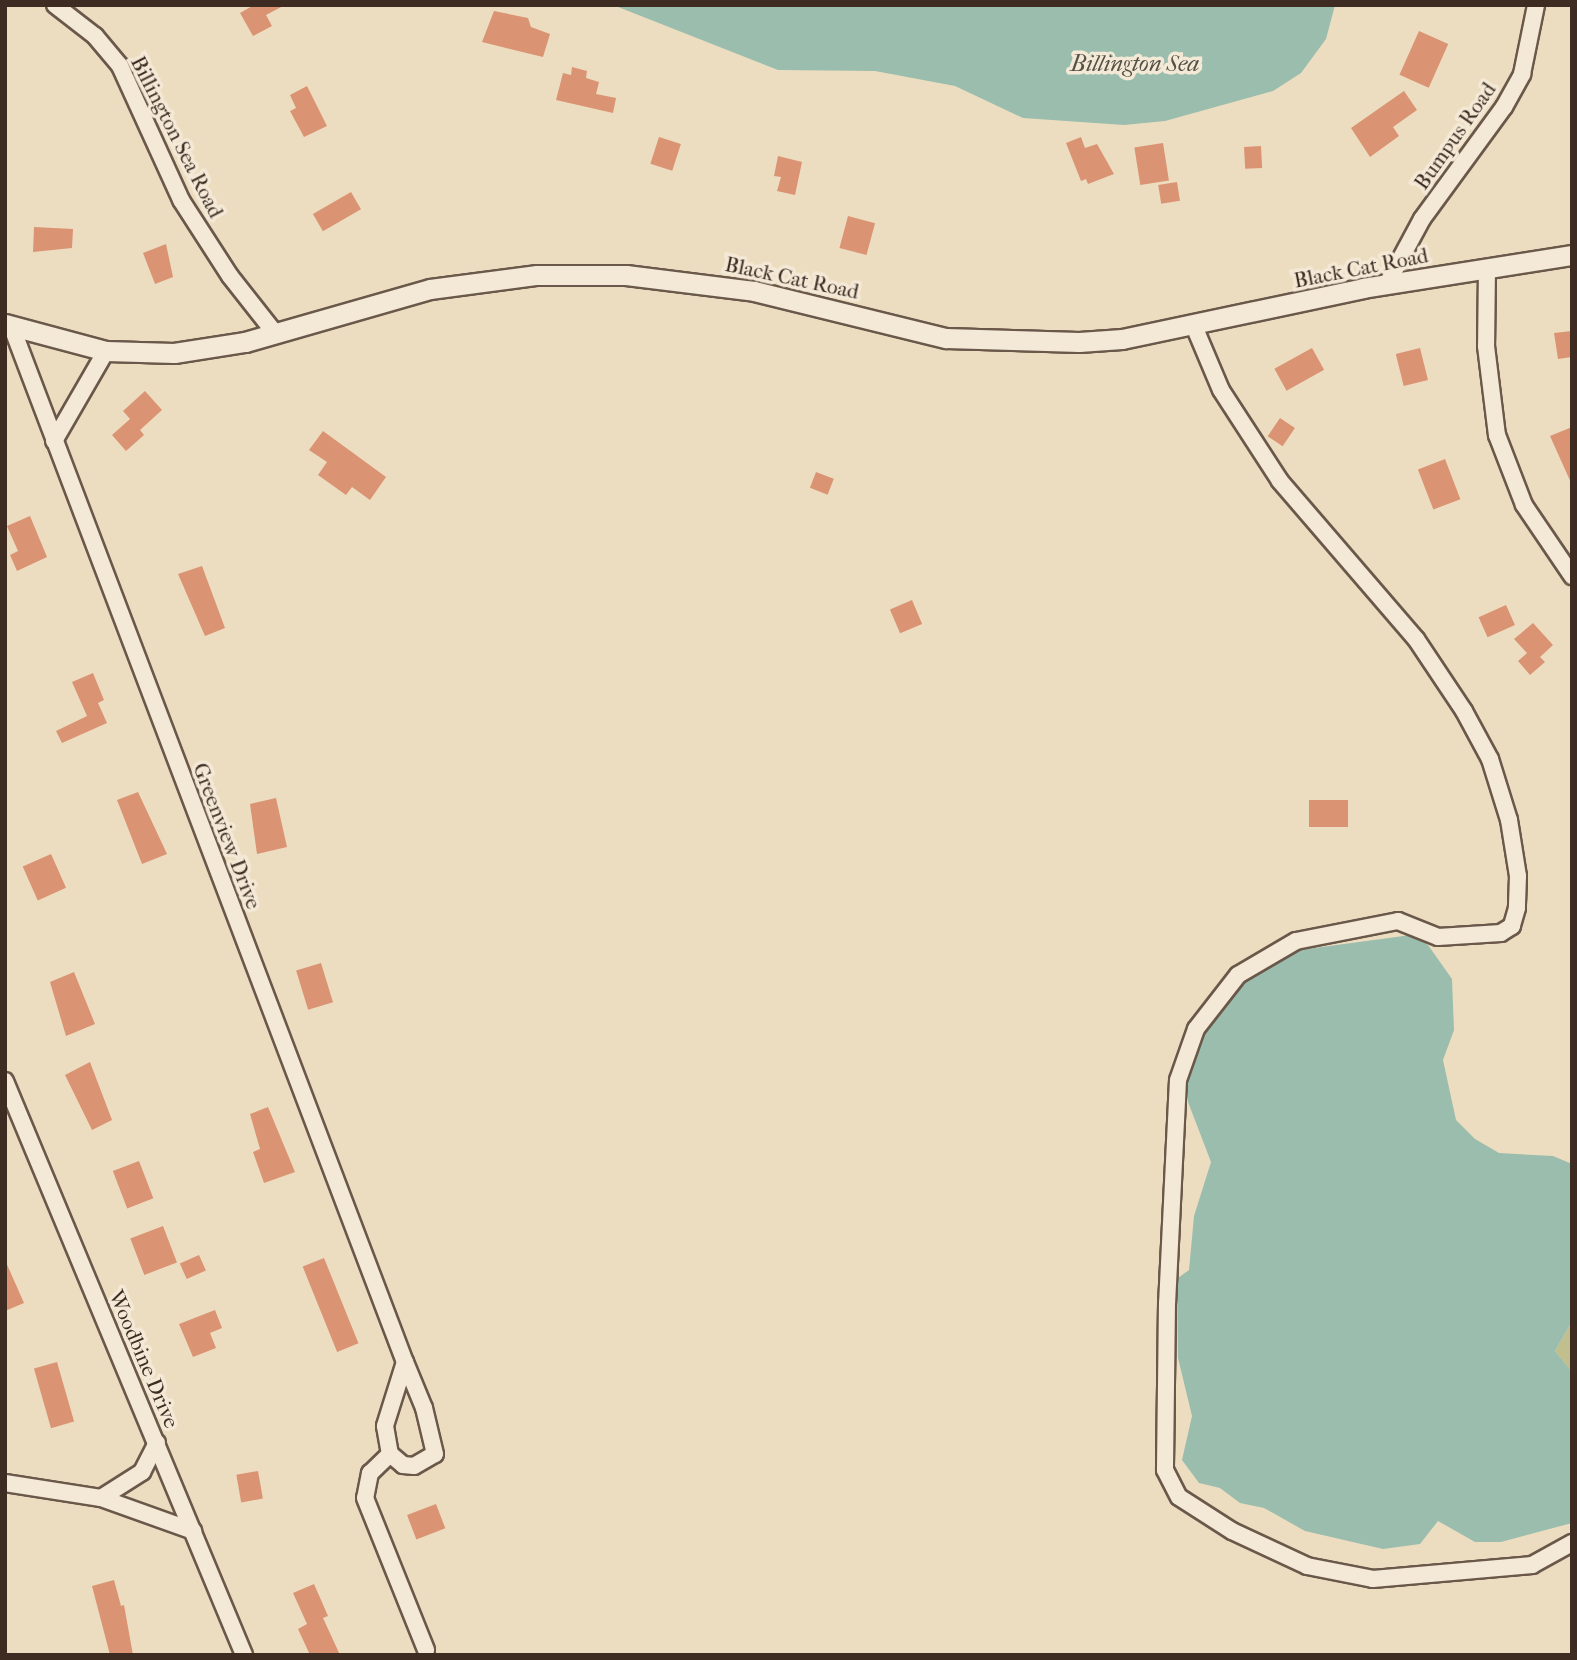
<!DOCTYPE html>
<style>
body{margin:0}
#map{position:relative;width:1577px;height:1660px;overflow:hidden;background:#edddc0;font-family:"IM FELL French Canon",serif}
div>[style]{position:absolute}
.green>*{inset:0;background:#c0bf8d}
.water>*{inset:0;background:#9abdad}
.building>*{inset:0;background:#da9373;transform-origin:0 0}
.roads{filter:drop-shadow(2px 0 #6a584a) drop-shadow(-2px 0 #6a584a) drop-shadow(0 2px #6a584a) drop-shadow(0 -2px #6a584a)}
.minor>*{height:16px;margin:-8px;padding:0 8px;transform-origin:8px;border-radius:8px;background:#f3e9d6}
.tertiary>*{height:19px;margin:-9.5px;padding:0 9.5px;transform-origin:9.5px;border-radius:9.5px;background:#f3e9d6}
span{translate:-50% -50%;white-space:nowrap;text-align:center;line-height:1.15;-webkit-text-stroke:7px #f3e9d6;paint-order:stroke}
.street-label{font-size:21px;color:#3e2c23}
.water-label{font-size:23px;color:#555046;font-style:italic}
.frame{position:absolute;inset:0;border:7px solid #3e2c23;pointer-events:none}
</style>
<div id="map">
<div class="green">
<div style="clip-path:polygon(1572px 1321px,1572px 1372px,1555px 1351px)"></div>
</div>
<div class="water">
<div style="clip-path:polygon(613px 5px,1335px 5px,1326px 39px,1301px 73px,1273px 91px,1165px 121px,1124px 125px,1023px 118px,955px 86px,875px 71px,778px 70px)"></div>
<div style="clip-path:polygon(1411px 935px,1428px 945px,1452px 979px,1454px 1030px,1443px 1060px,1456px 1120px,1475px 1139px,1499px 1153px,1553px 1156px,1572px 1164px,1572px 1321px,1555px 1351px,1572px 1372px,1572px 1523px,1501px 1542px,1475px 1542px,1438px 1521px,1420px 1544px,1383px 1549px,1305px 1531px,1264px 1508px,1240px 1503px,1220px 1488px,1199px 1483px,1182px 1460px,1192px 1416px,1178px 1358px,1177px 1290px,1178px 1278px,1189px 1270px,1194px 1216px,1211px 1162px,1188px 1102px,1187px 1067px,1196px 1035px,1221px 1000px,1252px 974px,1292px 951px)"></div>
</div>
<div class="building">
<div style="clip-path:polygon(254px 5px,285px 5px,266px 15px,272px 26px,253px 36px,240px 13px)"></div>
<div style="clip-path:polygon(494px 11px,528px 18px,531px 27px,550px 34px,543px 57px,482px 42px)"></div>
<div style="left:1419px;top:31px;width:32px;height:48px;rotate:24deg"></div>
<div style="clip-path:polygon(572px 67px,587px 71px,586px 78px,599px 82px,596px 94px,616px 98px,613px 113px,556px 100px,563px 73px,571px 75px)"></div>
<div style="clip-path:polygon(307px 86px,327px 126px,304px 137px,290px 111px,296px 108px,290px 95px)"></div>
<div style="clip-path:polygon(1404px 91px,1417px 110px,1393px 127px,1399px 136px,1370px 157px,1351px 128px)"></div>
<div style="left:659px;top:137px;width:23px;height:28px;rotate:18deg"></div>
<div style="clip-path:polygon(1081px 137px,1085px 148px,1097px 144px,1114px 174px,1088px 184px,1086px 179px,1081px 181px,1066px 143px)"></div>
<div style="left:1163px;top:143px;width:38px;height:29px;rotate:81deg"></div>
<div style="left:1261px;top:146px;width:22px;height:17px;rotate:87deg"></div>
<div style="clip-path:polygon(778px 156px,802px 162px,795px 195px,777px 191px,781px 177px,774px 176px)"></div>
<div style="left:1177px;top:182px;width:19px;height:19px;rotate:81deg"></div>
<div style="left:351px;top:192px;width:20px;height:44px;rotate:60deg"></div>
<div style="left:848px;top:216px;width:28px;height:33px;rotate:15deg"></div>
<div style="clip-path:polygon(34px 227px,73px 229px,72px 248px,33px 252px)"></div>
<div style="clip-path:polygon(166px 244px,173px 277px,155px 284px,143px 253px)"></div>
<div style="clip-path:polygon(1572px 331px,1572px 357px,1558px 359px,1554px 333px)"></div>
<div style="left:1312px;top:348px;width:25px;height:43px;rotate:61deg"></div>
<div style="left:1420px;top:348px;width:33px;height:25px;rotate:76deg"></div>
<div style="clip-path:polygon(145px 391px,162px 410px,140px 430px,144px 435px,126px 451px,112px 435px,130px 419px,123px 411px)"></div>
<div style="left:1280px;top:418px;width:18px;height:22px;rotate:34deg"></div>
<div style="clip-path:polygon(1572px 427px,1572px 485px,1550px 436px)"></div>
<div style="clip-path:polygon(323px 431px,386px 477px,370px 500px,352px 487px,346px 495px,318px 475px,327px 462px,309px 450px)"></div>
<div style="left:1445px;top:459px;width:43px;height:29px;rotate:69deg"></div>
<div style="left:816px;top:472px;width:19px;height:17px;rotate:21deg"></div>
<div style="clip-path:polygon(30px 516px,47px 557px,17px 571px,10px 555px,18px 551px,7px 526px)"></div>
<div style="clip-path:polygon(202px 566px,225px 628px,205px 636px,178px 574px)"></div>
<div style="left:912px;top:600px;width:26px;height:24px;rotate:67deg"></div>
<div style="left:1506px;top:605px;width:22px;height:30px;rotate:66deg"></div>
<div style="clip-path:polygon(1533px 623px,1553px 645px,1540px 657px,1545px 662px,1530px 675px,1518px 661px,1527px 653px,1514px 639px)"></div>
<div style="clip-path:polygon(93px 673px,104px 700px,98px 703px,107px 723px,62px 743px,56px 731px,87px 716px,72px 682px)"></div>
<div style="clip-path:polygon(138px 792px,167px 854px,142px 864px,117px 800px)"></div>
<div style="clip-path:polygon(276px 798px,287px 847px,257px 854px,250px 804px)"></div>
<div style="left:1348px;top:800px;width:27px;height:39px;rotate:90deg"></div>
<div style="left:51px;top:854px;width:37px;height:31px;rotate:66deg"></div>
<div style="left:321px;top:963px;width:41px;height:26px;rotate:73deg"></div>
<div style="clip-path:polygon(74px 972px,95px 1024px,66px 1036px,50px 982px)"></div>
<div style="clip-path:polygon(90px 1062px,112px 1120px,92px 1130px,65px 1075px)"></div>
<div style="clip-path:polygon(268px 1107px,295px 1172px,264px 1183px,253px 1152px,260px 1149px,250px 1114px)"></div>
<div style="left:139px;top:1161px;width:40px;height:28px;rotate:69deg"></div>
<div style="left:163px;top:1226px;width:39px;height:35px;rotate:69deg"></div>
<div style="left:199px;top:1255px;width:17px;height:21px;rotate:66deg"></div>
<div style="left:324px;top:1258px;width:92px;height:23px;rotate:68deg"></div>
<div style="clip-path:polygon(5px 1260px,24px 1303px,5px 1311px)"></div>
<div style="clip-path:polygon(215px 1310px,222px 1328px,210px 1333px,216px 1348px,193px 1357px,179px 1324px)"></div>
<div style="left:57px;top:1362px;width:62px;height:24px;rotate:74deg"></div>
<div style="left:258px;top:1471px;width:28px;height:22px;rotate:80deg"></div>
<div style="left:436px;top:1504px;width:26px;height:31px;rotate:69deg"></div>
<div style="clip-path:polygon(114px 1580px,121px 1606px,124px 1605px,133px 1655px,110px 1655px,92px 1586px)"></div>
<div style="clip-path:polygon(314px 1584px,328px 1616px,323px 1618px,340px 1655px,310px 1655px,298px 1629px,307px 1624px,293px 1593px)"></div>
</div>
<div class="roads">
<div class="minor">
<div style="left:55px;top:5px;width:51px;rotate:37.8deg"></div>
<div style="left:95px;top:36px;width:39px;rotate:50deg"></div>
<div style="left:120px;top:66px;width:147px;rotate:65.5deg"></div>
<div style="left:181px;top:200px;width:90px;rotate:57.2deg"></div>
<div style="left:230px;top:276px;width:71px;rotate:51.8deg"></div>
<div style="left:1487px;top:268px;width:78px;rotate:90.7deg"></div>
<div style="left:1486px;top:346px;width:90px;rotate:83deg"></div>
<div style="left:1497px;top:435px;width:75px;rotate:68.9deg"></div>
<div style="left:1524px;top:505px;width:86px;rotate:55.9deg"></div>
<div style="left:1387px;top:284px;width:74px;rotate:-61.7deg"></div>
<div style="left:1422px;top:219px;width:139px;rotate:-53.8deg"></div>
<div style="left:1504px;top:107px;width:38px;rotate:-61deg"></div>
<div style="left:1522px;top:74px;width:70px;rotate:-78.5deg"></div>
<div style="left:11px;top:325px;width:1109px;rotate:69.2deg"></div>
<div style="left:405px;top:1362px;width:67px;rotate:107.4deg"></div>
<div style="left:385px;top:1426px;width:28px;rotate:80deg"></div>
<div style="left:390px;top:1454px;width:28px;rotate:136deg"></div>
<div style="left:370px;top:1473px;width:25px;rotate:101deg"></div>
<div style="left:365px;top:1498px;width:164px;rotate:68.1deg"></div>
<div style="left:1194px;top:326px;width:69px;rotate:67.1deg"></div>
<div style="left:1221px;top:390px;width:108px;rotate:57deg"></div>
<div style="left:1280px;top:481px;width:208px;rotate:49.3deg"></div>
<div style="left:1416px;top:639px;width:87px;rotate:56.3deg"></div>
<div style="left:1464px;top:711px;width:55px;rotate:61.6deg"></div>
<div style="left:1490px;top:759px;width:64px;rotate:72.7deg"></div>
<div style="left:1509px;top:820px;width:57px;rotate:80.9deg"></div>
<div style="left:1518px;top:876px;width:32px;rotate:92deg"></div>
<div style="left:1517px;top:908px;width:19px;rotate:106deg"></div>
<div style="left:1512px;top:926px;width:13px;rotate:148deg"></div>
<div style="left:1501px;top:933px;width:63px;rotate:176.4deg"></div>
<div style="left:1438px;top:937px;width:43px;rotate:-158.2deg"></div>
<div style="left:1398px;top:921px;width:104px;rotate:168.9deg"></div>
<div style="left:1296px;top:941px;width:67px;rotate:149.6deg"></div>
<div style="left:1238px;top:975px;width:68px;rotate:127.9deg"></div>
<div style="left:1196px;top:1029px;width:54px;rotate:109.4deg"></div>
<div style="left:1178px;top:1080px;width:223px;rotate:92.8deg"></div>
<div style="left:1167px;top:1303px;width:167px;rotate:90.7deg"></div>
<div style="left:1165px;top:1470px;width:30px;rotate:63deg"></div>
<div style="left:1179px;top:1497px;width:63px;rotate:32.7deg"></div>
<div style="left:1232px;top:1531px;width:83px;rotate:25deg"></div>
<div style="left:1307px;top:1566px;width:67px;rotate:11.1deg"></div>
<div style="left:1373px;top:1579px;width:160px;rotate:-5deg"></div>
<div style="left:1532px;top:1565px;width:46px;rotate:-28.8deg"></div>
<div style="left:54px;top:441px;width:104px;rotate:-60deg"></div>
<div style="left:5px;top:1081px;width:622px;rotate:67.39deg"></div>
<div style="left:390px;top:1454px;width:17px;rotate:40deg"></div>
<div style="left:403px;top:1465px;width:11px;rotate:5deg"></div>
<div style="left:414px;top:1466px;width:24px;rotate:-30deg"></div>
<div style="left:435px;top:1454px;width:47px;rotate:-103.4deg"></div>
<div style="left:424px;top:1408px;width:50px;rotate:-112.4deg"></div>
<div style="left:5px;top:1483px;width:97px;rotate:8.9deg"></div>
<div style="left:101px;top:1498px;width:49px;rotate:-32.4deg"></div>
<div style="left:142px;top:1472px;width:33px;rotate:-63deg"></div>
<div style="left:101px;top:1498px;width:98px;rotate:19.7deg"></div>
</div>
<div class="tertiary">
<div style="left:5px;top:324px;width:105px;rotate:15deg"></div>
<div style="left:106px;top:351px;width:68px;rotate:1.7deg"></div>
<div style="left:174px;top:353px;width:72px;rotate:-8.8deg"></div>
<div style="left:245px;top:342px;width:192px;rotate:-16deg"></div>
<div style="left:430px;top:289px;width:108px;rotate:-7.5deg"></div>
<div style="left:537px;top:275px;width:89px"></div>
<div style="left:626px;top:275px;width:129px;rotate:7.1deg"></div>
<div style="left:754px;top:291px;width:198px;rotate:13.8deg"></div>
<div style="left:946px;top:338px;width:133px;rotate:1.7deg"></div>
<div style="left:1079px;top:342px;width:43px;rotate:-4deg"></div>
<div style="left:1122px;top:339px;width:246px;rotate:-11.9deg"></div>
<div style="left:1363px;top:288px;width:212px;rotate:-9deg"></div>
</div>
</div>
<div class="street-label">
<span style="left:1455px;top:136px;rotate:-55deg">Bumpus Road</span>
<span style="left:177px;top:137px;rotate:63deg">Billington Sea Road</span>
<span style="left:1361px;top:268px;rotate:-11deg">Black Cat Road</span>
<span style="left:792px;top:278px;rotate:12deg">Black Cat Road</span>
<span style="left:227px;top:836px;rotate:69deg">Greenview Drive</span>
<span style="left:144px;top:1359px;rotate:67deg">Woodbine Drive</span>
</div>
<div class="water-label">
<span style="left:1135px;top:64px">Billington Sea</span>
</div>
<div class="frame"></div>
</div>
